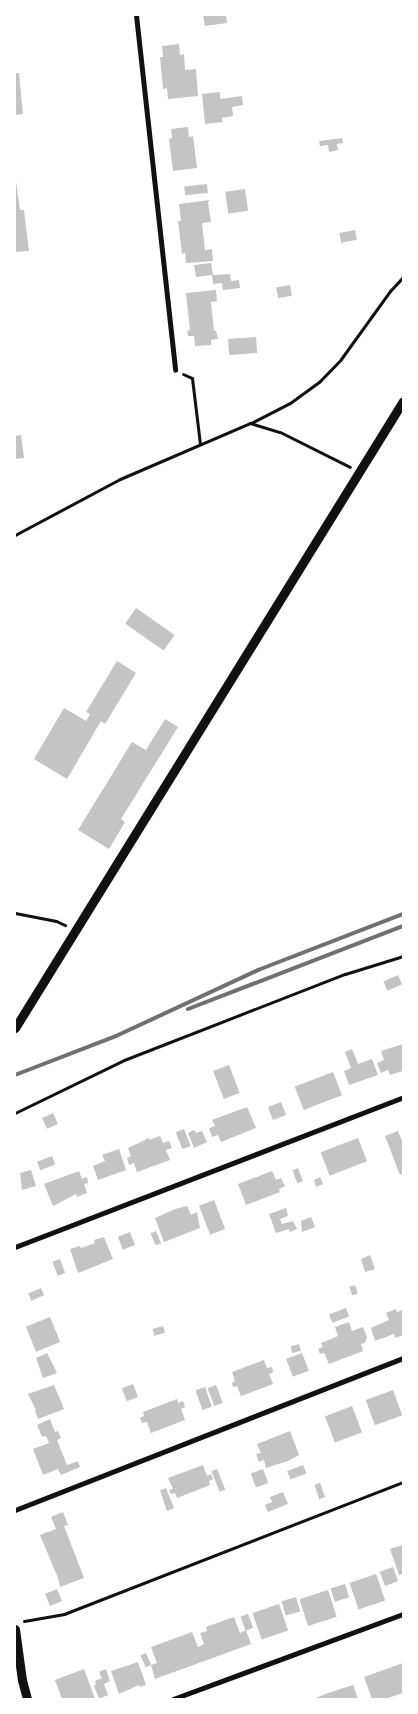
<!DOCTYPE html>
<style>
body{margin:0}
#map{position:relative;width:418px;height:1714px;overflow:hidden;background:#fff;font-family:Helvetica,sans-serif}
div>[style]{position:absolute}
.building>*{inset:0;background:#c4c4c4;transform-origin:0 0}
.path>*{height:3px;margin:-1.5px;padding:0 1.5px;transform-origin:1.5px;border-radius:1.5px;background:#111}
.minor>*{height:5px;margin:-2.5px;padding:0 2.5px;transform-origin:2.5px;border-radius:2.5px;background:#111}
.tertiary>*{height:9px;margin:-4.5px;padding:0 4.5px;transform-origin:4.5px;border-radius:4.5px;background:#111}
.rail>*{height:4px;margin:-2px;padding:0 2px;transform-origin:2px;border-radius:2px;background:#707070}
span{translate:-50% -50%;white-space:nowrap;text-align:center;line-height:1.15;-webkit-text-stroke:4px #fff;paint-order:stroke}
.frame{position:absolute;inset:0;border:16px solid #fff;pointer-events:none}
</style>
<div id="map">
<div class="building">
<div style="clip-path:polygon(203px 15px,226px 15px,227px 23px,205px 26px)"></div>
<div style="clip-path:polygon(179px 44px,180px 55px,184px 54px,185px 70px,196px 69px,198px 96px,168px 99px,167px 88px,163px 89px,160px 57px,163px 57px,162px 46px)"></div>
<div style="clip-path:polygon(15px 73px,19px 73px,23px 114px,15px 115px)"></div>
<div style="clip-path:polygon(220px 92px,220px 99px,242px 96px,243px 105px,232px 107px,233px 116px,222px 118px,223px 122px,205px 124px,202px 94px)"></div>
<div style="clip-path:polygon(188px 127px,189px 137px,193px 136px,197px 168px,173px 171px,169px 139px,172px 138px,171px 129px)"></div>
<div style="clip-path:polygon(342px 138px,343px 143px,337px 144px,338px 150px,329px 152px,328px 145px,320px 146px,319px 141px)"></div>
<div style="clip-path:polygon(15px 174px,20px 210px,24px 210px,29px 251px,15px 252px)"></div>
<div style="left:207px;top:184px;width:9px;height:23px;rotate:84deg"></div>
<div style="left:245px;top:189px;width:22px;height:20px;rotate:82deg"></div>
<div style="clip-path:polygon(210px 200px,208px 202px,211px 222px,202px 223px,205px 250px,212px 249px,213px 261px,186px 263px,185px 253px,182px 254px,178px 221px,181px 221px,179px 204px)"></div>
<div style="left:355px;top:230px;width:10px;height:16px;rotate:79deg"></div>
<div style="clip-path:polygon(211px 263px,213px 275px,230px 274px,231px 281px,239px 280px,240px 288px,223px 290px,222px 283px,213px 284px,212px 275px,196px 277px,194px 265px)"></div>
<div style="left:290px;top:285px;width:11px;height:14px;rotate:80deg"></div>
<div style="clip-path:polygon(216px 290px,217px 301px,211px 302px,214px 331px,216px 331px,218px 339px,211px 340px,211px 345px,195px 346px,194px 336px,188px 336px,187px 331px,190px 330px,186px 293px)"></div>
<div style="left:256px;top:337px;width:16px;height:28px;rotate:86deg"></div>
<div style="clip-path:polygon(21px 435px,24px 458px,15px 459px,15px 436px)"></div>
<div style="left:136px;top:608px;width:47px;height:19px;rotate:35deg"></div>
<div style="clip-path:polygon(117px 661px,136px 673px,105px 724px,101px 721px,67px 779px,34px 759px,64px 708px,86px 721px,90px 714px,86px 712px)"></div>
<div style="clip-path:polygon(165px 719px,178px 727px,121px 819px,125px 822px,109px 849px,78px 830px,132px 742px,146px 750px)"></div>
<div style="left:398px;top:975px;width:10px;height:16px;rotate:66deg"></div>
<div style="clip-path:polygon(403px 1044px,403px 1071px,390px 1075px,388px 1070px,381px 1073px,377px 1063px,384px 1060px,381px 1051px)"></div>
<div style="clip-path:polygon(352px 1049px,358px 1064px,372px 1059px,378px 1075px,349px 1085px,344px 1071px,351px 1068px,345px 1052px)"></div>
<div style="left:229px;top:1065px;width:30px;height:17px;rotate:69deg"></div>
<div style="left:333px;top:1072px;width:25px;height:41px;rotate:69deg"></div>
<div style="left:281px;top:1102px;width:14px;height:14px;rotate:69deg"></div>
<div style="clip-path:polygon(247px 1107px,256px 1128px,221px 1142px,218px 1135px,212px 1137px,209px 1128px,215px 1126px,212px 1120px)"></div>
<div style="left:53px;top:1113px;width:12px;height:12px;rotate:66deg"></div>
<div style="left:184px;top:1129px;width:18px;height:9px;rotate:68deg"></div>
<div style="clip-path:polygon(194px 1130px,196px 1133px,202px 1131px,207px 1142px,194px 1148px,188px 1133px)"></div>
<div style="clip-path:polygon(398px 1131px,403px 1143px,403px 1174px,400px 1175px,385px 1136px)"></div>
<div style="clip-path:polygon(160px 1136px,163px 1143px,169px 1141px,172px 1148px,166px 1150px,170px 1160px,137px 1172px,134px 1163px,129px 1165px,127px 1158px,131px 1156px,128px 1148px,149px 1138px,149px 1140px)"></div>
<div style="left:358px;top:1138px;width:25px;height:40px;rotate:69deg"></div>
<div style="clip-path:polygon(119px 1149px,126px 1170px,98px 1180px,93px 1166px,105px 1161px,102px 1155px)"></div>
<div style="left:52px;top:1156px;width:9px;height:16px;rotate:69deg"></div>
<div style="left:298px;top:1168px;width:14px;height:6px;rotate:69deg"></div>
<div style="clip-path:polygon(31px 1170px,36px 1186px,22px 1190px,20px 1173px)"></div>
<div style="clip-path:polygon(79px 1171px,82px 1179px,87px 1177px,88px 1183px,84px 1184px,87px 1193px,77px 1197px,76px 1194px,53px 1206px,44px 1184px)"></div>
<div style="clip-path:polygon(272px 1171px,276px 1180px,281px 1178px,285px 1186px,279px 1189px,280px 1192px,246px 1205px,238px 1184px)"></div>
<div style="clip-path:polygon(320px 1177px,323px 1184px,316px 1187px,314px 1180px)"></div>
<div style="left:214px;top:1200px;width:31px;height:16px;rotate:69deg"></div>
<div style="clip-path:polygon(187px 1206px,191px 1215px,197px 1212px,200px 1228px,164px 1242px,155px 1218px,175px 1209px)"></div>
<div style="clip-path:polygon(286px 1208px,288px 1216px,280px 1219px,282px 1224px,293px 1221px,297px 1229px,290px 1232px,289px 1229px,276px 1233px,269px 1214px)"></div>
<div style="clip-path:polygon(311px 1217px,315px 1227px,302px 1232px,301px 1221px)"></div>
<div style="left:156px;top:1231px;width:13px;height:6px;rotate:67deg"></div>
<div style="left:130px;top:1232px;width:14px;height:13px;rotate:69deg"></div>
<div style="clip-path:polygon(104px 1237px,113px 1259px,78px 1273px,70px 1249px,79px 1246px,81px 1248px,87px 1246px,95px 1243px,94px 1240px)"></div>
<div style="clip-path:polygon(370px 1255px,375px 1269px,365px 1272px,361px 1259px)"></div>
<div style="left:60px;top:1259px;width:15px;height:8px;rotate:70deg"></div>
<div style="left:355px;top:1285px;width:9px;height:6px;rotate:72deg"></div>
<div style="left:41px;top:1288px;width:8px;height:14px;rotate:67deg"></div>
<div style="left:346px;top:1308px;width:9px;height:18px;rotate:69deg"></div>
<div style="clip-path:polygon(396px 1309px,397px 1312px,403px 1310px,403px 1335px,395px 1338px,394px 1334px,375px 1341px,371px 1328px,389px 1320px,386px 1313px)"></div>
<div style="left:50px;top:1317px;width:27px;height:26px;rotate:68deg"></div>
<div style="clip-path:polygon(349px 1322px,352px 1331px,363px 1327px,367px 1337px,365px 1343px,361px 1344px,363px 1351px,329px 1364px,324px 1353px,320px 1354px,318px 1349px,323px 1347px,321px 1343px,338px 1336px,335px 1327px)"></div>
<div style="left:163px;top:1326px;width:7px;height:11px;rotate:74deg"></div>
<div style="left:299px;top:1344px;width:7px;height:9px;rotate:74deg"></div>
<div style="clip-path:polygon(47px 1353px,57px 1373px,43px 1378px,36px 1358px)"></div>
<div style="left:302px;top:1353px;width:19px;height:17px;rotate:69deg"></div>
<div style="clip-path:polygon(264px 1360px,267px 1368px,272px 1367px,273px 1372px,269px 1374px,273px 1384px,241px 1396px,237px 1386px,233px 1387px,232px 1383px,235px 1381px,232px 1372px)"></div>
<div style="left:133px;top:1384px;width:14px;height:12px;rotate:69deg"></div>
<div style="clip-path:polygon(54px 1385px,64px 1409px,38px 1419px,35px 1411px,36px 1410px,28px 1394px)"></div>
<div style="left:216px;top:1385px;width:19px;height:9px;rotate:69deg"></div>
<div style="left:205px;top:1387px;width:21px;height:10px;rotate:71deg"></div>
<div style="left:393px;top:1390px;width:27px;height:29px;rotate:70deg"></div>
<div style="clip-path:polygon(177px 1399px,178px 1403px,183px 1401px,185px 1407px,181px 1409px,185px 1420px,151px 1433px,147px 1422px,142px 1423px,140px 1418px,144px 1416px,143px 1412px)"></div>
<div style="left:352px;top:1406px;width:28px;height:29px;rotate:69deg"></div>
<div style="clip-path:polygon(50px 1419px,55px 1432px,58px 1431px,61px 1438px,57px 1440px,67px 1465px,78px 1461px,80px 1467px,61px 1475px,58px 1469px,43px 1475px,33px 1449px,49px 1443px,46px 1436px,42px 1437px,37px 1425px)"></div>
<div style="clip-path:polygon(290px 1431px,299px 1455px,288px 1461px,266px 1468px,264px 1460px,259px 1462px,256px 1454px,261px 1453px,257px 1444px)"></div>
<div style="clip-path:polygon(203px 1465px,207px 1476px,211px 1474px,213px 1479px,209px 1481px,210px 1485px,177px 1498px,175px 1493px,171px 1494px,169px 1490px,173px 1489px,168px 1478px)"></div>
<div style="left:303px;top:1465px;width:9px;height:17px;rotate:69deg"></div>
<div style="left:217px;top:1469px;width:22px;height:6px;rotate:68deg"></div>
<div style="left:263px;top:1469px;width:15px;height:13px;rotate:70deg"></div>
<div style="left:320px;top:1483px;width:15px;height:6px;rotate:70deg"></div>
<div style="clip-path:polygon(166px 1488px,174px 1508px,167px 1511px,160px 1490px)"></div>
<div style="clip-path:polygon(283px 1492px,288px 1504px,268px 1512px,265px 1505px,272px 1502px,270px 1497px)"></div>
<div style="clip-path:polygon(63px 1512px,68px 1525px,64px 1526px,84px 1578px,60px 1587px,58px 1578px,40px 1535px,56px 1529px,51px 1517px)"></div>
<div style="clip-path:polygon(403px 1545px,403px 1574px,399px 1575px,390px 1549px)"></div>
<div style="left:393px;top:1567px;width:15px;height:14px;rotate:70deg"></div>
<div style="left:376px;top:1574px;width:28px;height:28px;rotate:71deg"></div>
<div style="left:345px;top:1584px;width:14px;height:15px;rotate:73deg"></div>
<div style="left:57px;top:1589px;width:13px;height:13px;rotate:67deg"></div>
<div style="left:328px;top:1590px;width:28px;height:30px;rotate:72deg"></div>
<div style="left:296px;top:1597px;width:15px;height:15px;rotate:74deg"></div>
<div style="left:279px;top:1604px;width:28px;height:28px;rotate:71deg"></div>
<div style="left:248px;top:1614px;width:15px;height:8px;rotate:70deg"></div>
<div style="clip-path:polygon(234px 1617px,240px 1633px,246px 1630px,251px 1644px,155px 1679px,151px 1665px,157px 1663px,151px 1647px,192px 1632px,198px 1647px,204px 1644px,200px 1633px,207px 1631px,206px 1627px)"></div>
<div style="left:146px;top:1653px;width:13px;height:6px;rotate:67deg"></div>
<div style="clip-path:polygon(138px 1662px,146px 1685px,140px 1687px,139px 1685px,119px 1694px,111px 1671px)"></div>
<div style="clip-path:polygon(403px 1663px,403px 1693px,385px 1699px,372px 1699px,364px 1677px)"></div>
<div style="clip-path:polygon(84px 1669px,95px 1699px,62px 1699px,55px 1680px)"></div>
<div style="clip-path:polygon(106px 1669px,110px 1681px,104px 1684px,108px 1695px,99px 1699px,94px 1686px,96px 1684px,95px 1681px,102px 1678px,99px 1672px)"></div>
<div style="clip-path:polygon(353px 1685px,358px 1699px,313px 1699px,328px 1693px)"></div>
</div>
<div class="path">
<div style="left:183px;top:374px;width:10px;rotate:24deg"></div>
<div style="left:192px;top:378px;width:66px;rotate:83.1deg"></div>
<div style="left:251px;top:423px;width:44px;rotate:-27.1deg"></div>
<div style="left:290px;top:403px;width:37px;rotate:-36deg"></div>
<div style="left:320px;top:381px;width:30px;rotate:-46deg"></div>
<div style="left:341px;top:359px;width:84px;rotate:-54.2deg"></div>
<div style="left:390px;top:291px;width:19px;rotate:-47deg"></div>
<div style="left:15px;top:535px;width:119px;rotate:-28.1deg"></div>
<div style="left:120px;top:479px;width:142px;rotate:-23.3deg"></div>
<div style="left:250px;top:423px;width:31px;rotate:17deg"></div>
<div style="left:280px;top:432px;width:78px;rotate:26.6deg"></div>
<div style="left:15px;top:913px;width:42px;rotate:11deg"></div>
<div style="left:56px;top:921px;width:10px;rotate:24deg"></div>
<div style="left:15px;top:1113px;width:121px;rotate:-25.9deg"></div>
<div style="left:124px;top:1060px;width:237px;rotate:-21.3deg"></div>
<div style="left:345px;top:974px;width:61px;rotate:-17.2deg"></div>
<div style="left:24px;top:1621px;width:41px;rotate:-9.9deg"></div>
<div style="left:64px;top:1614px;width:364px;rotate:-21.3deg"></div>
</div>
<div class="minor">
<div style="left:136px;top:15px;width:357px;rotate:83.7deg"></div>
<div style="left:15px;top:1247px;width:416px;rotate:-21.1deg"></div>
<div style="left:15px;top:1510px;width:417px;rotate:-21.4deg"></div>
<div style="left:173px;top:1699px;width:245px;rotate:-20.3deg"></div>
</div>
<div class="tertiary">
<div style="left:15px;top:1028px;width:737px;rotate:-58.25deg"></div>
<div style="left:15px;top:1629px;width:51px;rotate:82.2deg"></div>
<div style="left:22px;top:1680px;width:20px;rotate:75deg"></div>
</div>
<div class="rail">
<div style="left:188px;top:1009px;width:230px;rotate:-21.1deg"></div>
<div style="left:15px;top:1075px;width:108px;rotate:-21.1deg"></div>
<div style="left:116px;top:1036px;width:157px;rotate:-24.9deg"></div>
<div style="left:258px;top:970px;width:155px;rotate:-21.1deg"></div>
</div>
<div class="frame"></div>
</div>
